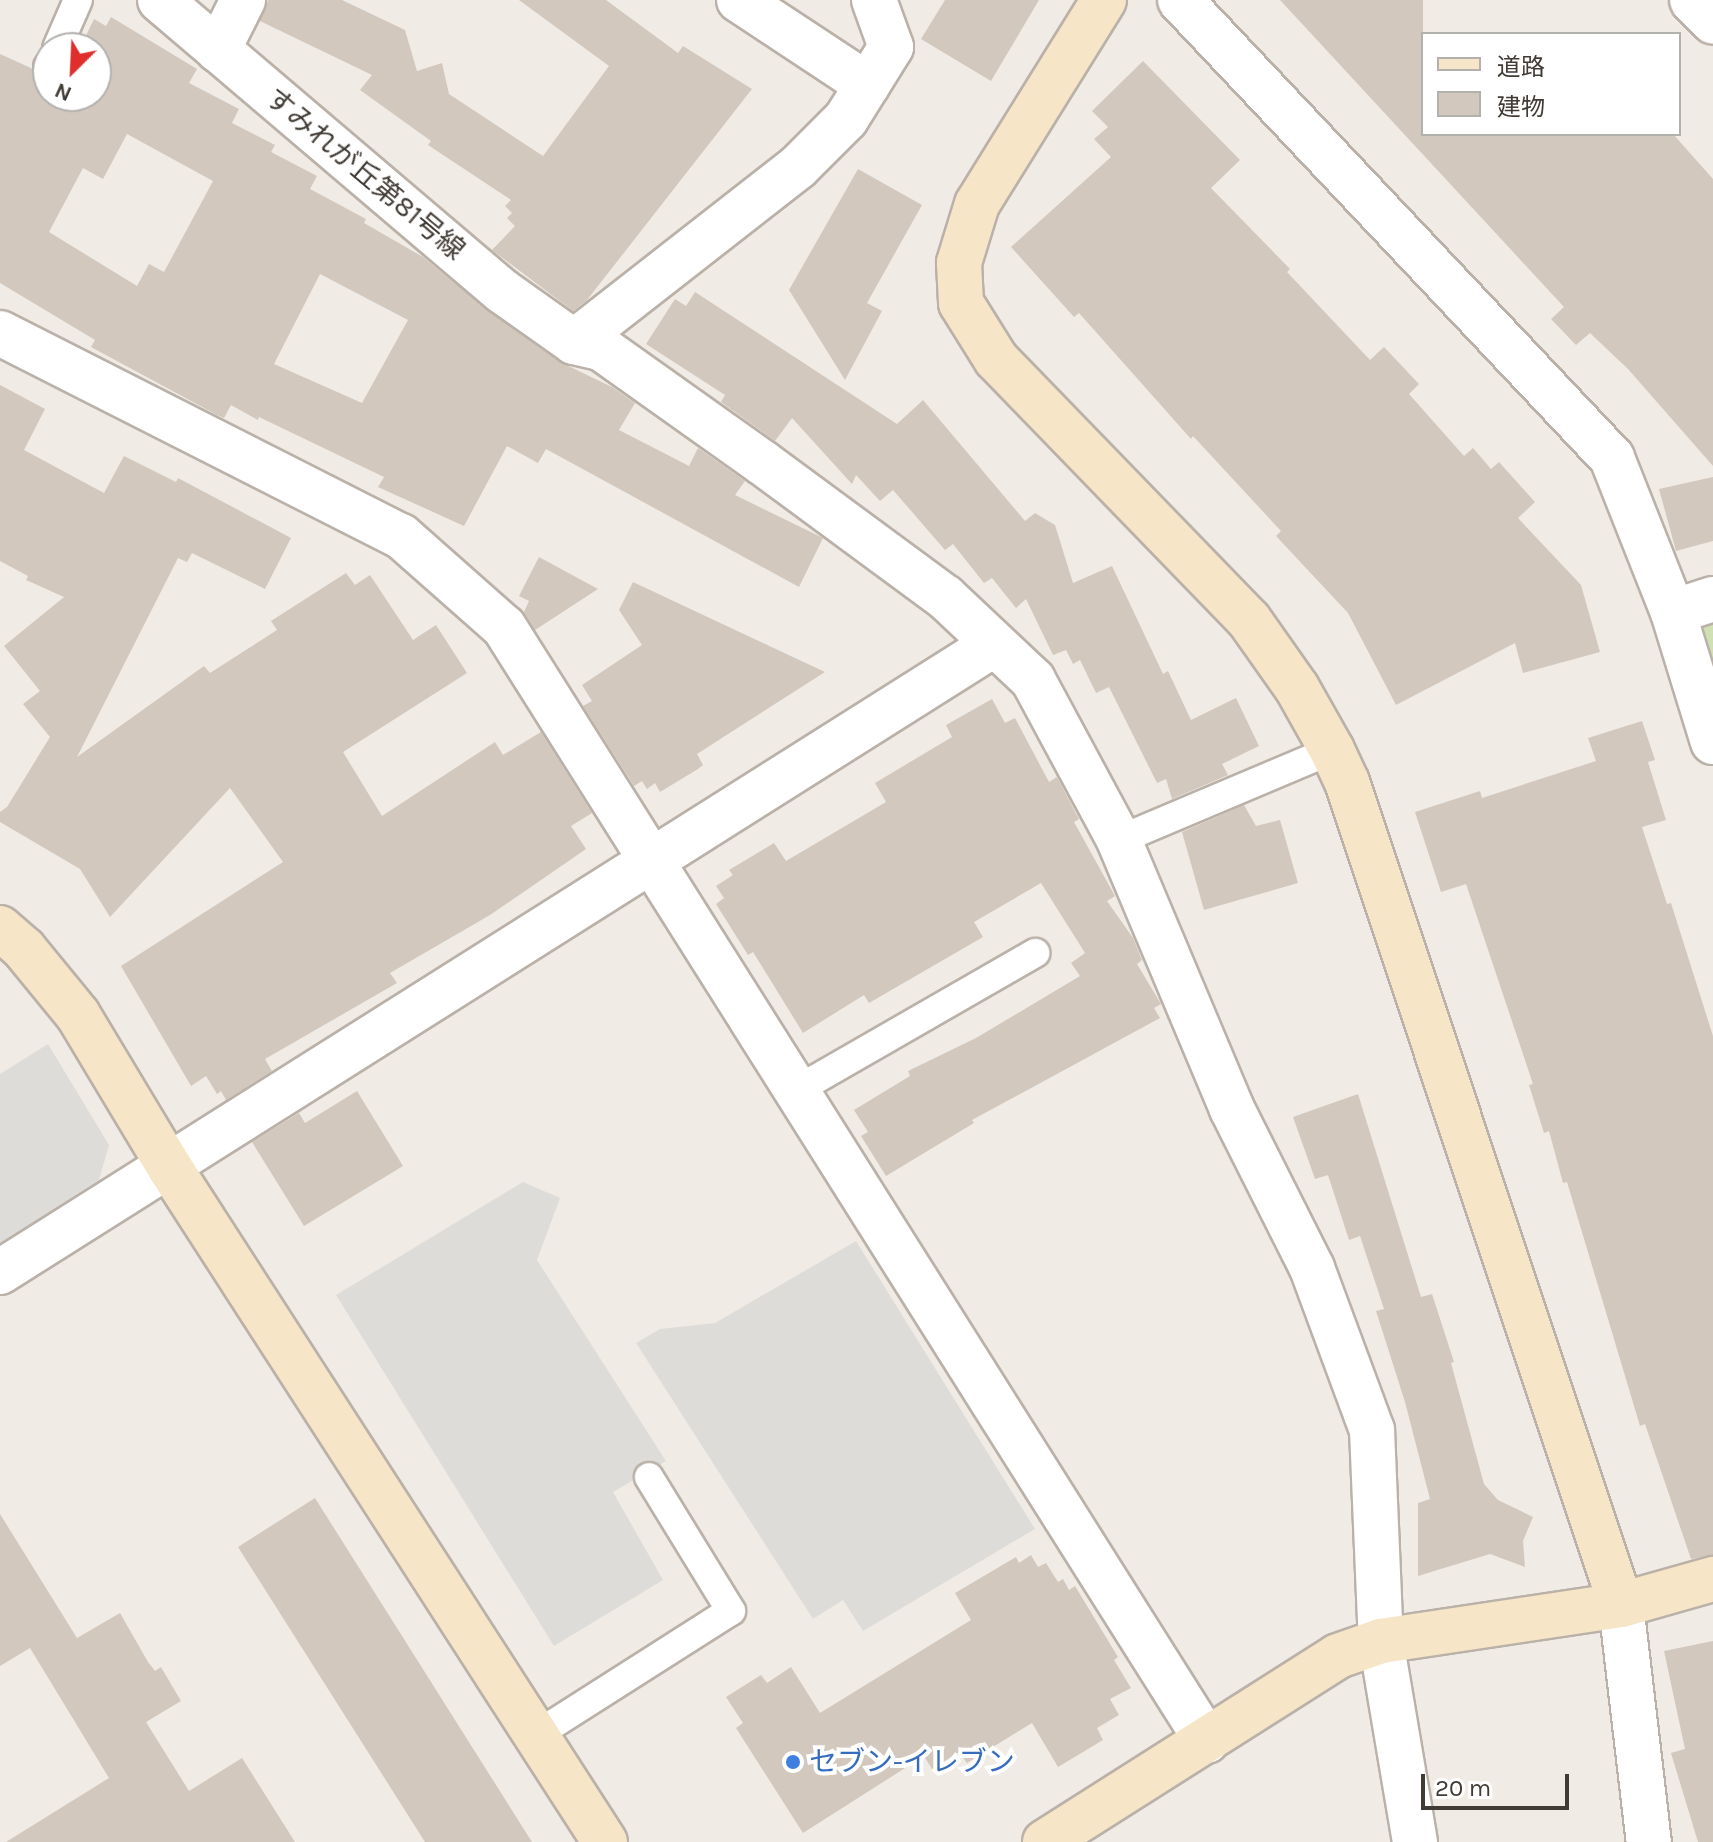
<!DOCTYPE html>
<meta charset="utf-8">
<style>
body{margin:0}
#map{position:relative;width:1713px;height:1842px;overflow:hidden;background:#f0ebe5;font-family:Karla,"Noto Sans JP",sans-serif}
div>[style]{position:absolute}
.green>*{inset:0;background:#d1e0b2}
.parking>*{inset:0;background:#dedcd9}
.building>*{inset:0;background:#d3c8be}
.roads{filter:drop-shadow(2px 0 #bab1a8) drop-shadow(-2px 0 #bab1a8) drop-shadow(0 2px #bab1a8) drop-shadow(0 -2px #bab1a8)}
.lane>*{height:28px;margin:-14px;padding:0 14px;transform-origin:14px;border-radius:14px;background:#fff}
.street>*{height:44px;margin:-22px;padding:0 22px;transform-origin:22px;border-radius:22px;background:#fff}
.secondary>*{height:44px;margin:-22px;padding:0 22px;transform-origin:22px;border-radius:22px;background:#f7e5c7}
.dots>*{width:22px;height:22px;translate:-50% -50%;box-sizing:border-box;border:4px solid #fff;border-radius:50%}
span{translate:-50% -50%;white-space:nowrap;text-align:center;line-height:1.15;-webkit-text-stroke:8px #fff;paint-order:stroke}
.street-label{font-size:28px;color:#413b35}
.shop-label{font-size:28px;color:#366cbe}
.left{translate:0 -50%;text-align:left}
.legend{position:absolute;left:1421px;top:32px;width:260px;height:104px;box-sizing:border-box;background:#fff;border:2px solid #b3b1ae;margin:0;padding:10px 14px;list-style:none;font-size:24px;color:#413b35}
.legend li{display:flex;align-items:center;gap:16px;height:40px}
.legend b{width:40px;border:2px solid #b3b1ae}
.north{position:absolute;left:32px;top:32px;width:80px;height:80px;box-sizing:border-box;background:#fff;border:2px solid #b3b1ae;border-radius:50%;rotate:204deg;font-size:22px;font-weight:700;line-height:32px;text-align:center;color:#413b35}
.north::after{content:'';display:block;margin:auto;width:28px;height:36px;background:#df2e2c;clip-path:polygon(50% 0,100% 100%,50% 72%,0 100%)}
.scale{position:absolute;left:1421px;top:1774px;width:148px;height:36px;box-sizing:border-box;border:4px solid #413b35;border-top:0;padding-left:10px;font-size:24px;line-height:28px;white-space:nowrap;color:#413b35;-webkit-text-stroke:6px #fff;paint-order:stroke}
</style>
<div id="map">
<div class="green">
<div style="clip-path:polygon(1713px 623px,1713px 668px,1700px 627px)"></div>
</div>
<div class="parking">
<div style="clip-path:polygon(48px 1044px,109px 1145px,99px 1180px,0 1243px,0 1074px)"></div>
<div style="clip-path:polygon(523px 1182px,560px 1198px,537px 1260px,666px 1461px,613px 1492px,663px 1580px,554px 1646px,336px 1295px)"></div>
<div style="clip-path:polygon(856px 1241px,1035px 1529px,863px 1631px,843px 1600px,813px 1619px,636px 1343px,660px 1329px,715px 1323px)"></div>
</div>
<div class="building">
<div style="clip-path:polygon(268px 0,342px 0,405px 30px,417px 71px,442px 63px,449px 94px,543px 156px,609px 66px,519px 0,606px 0,678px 53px,683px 46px,752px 89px,587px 300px,573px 311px,492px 250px,515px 226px,507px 218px,512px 213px,505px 206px,511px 200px,428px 145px,431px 141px,360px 90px,372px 75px,260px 21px)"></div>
<div style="clip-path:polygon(945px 0,1039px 0,991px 81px,921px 39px)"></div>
<div style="clip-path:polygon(1280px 0,1423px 0,1423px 134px,1673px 134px,1713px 179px,1713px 466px,1628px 369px,1590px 333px,1576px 345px,1551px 319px,1564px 307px)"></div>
<div style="clip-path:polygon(evenodd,111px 17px,197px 69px,189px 83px,239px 109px,232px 123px,275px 145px,271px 152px,317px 176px,310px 189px,366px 219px,364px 223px,423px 257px,488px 311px,560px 362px,612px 387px,635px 403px,619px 430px,689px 466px,698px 448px,745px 481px,735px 495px,823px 538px,799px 587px,546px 449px,538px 463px,507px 446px,464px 526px,378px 487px,384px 477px,259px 417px,258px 420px,231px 405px,224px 418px,217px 415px,91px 347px,95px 340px,0 283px,0 54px,31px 68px,39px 82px,48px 85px,48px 96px,96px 96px,96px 48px,80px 48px,94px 19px,106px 26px,111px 17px,127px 134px,213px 181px,164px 272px,149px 264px,137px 286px,49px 232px,83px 168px,103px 179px,127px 134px,111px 17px,320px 274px,408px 320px,362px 403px,274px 364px,320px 274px)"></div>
<div style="clip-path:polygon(1143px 61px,1240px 160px,1211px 188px,1290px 269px,1287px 272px,1370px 360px,1384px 347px,1419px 384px,1409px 394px,1464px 456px,1473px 448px,1491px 469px,1499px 462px,1535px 502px,1518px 518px,1581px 585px,1600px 652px,1523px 673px,1515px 643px,1396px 705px,1348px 613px,1276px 536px,1281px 531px,1193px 436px,1191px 439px,1079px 313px,1074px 317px,1011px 247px,1111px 157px,1094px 139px,1108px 127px,1092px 111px)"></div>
<div style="clip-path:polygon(858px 169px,922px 205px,867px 303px,882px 311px,845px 380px,789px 290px)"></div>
<div style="clip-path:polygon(695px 292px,897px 424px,923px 400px,1025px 521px,1035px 513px,1055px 525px,1073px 583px,1112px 566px,1163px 674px,1168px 671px,1191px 720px,1236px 698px,1259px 746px,1222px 764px,1228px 775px,1172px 799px,1166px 779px,1157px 783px,1109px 687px,1096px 693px,1080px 660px,1073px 664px,1066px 650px,1053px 655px,1026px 599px,1016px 608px,992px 578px,984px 583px,953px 544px,945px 550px,893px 490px,880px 501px,856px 475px,852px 484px,792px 418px,775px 441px,721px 402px,725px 395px,646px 344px,675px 299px,686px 306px)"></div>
<div style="clip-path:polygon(0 385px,45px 409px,24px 450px,104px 493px,124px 456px,176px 482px,178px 478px,291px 538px,265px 589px,192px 553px,187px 562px,178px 558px,77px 757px,204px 666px,210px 673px,277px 630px,271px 621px,346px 573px,355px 585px,370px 575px,413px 640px,436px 625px,467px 673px,343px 752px,382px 816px,495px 742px,503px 755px,541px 732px,592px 813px,571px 826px,586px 849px,490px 915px,390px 973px,397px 983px,265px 1059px,272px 1071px,226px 1100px,221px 1091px,217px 1094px,206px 1076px,191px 1086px,121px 966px,283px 862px,230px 788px,110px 917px,80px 869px,0 822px,0 812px,7px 807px,50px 737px,23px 704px,40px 691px,4px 646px,64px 597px,26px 580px,28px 576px,0 561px)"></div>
<div style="clip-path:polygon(1713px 477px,1713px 541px,1676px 551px,1659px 489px)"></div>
<div style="clip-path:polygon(539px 557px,598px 589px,535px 630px,524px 612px,529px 601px,519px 596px)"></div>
<div style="clip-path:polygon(633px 582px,825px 672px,697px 754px,703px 765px,698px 769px,660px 792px,655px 783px,647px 789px,642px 781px,634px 786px,583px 706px,592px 701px,582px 685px,642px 645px,619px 610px)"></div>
<div style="clip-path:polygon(992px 699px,1005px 723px,1015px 718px,1049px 782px,1057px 777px,1079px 819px,1074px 822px,1115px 896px,1107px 901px,1133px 938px,1142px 960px,1137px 964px,1161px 1004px,1154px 1008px,1160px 1018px,972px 1120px,974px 1123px,886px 1176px,861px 1136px,868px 1132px,854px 1110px,910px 1076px,908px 1071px,976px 1038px,1080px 976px,1071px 963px,1085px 953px,1041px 883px,974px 922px,983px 937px,869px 1003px,864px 995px,803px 1033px,753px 952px,748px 955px,716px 904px,724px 898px,716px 886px,733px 875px,729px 870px,774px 843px,786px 861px,886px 802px,875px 783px,952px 737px,946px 725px)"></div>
<div style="clip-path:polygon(1642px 721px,1655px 760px,1648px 762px,1666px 820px,1642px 827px,1667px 904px,1671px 903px,1713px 1036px,1713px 1555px,1691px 1559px,1645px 1424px,1640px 1426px,1567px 1182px,1563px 1183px,1549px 1131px,1544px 1133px,1529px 1085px,1533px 1084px,1466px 884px,1441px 892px,1415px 812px,1480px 791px,1482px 798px,1596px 761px,1588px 738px)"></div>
<div style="clip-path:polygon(1244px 805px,1256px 826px,1280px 820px,1298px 883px,1204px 910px,1182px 832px)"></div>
<div style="clip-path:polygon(357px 1091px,403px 1166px,304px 1226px,252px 1142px,299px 1113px,305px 1123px)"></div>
<div style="clip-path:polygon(1358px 1094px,1421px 1297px,1432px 1294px,1454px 1362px,1451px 1363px,1484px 1484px,1498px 1500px,1533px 1517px,1523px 1541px,1525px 1567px,1490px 1554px,1418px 1576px,1418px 1503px,1430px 1499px,1405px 1402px,1376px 1311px,1384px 1309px,1360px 1236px,1349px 1240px,1328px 1175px,1315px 1179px,1293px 1117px)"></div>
<div style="clip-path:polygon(315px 1498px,532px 1842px,425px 1842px,238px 1547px)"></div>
<div style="clip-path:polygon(0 1514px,77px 1638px,120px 1613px,148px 1662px,155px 1671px,161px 1667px,181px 1701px,146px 1722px,189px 1791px,242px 1758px,295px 1842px,6px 1842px,109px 1778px,30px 1648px,0 1666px)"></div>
<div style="clip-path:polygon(1031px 1555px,1038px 1567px,1046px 1563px,1058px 1582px,1063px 1579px,1069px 1590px,1075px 1586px,1118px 1657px,1114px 1660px,1131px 1688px,1110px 1699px,1119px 1715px,1097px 1728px,1103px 1740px,1058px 1767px,1032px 1723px,967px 1763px,959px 1752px,932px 1769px,924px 1756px,803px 1833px,736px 1728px,743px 1723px,726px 1697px,761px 1675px,767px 1683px,791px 1667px,820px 1713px,971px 1620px,955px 1593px,1016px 1557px,1019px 1563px)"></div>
<div style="clip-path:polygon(1713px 1641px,1713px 1842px,1698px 1842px,1671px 1753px,1685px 1749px,1664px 1651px)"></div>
</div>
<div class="roads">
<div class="lane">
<div style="left:57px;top:48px;width:52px;rotate:-66.4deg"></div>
<div style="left:48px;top:68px;width:1px;rotate:-90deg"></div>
<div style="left:1119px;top:840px;width:231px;rotate:-22.9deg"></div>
<div style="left:797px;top:1090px;width:275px;rotate:-29.9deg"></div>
<div style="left:536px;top:1735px;width:231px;rotate:-32.5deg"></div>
<div style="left:731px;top:1611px;width:157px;rotate:-121.5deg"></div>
</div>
<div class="street">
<div style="left:160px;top:0;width:449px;rotate:40.4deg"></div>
<div style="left:502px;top:291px;width:88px;rotate:35.3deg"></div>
<div style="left:574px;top:342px;width:28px;rotate:13deg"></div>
<div style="left:601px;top:348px;width:199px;rotate:35.4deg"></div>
<div style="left:763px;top:463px;width:226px;rotate:36.4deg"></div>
<div style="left:945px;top:597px;width:121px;rotate:43.3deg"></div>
<div style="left:1033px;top:680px;width:182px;rotate:61.7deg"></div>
<div style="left:1119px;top:840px;width:292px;rotate:67.2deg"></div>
<div style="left:1232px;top:1109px;width:178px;rotate:63.3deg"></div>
<div style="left:1312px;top:1268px;width:173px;rotate:69.7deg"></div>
<div style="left:1372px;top:1430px;width:211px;rotate:87.6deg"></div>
<div style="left:1381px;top:1641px;width:204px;rotate:80.4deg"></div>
<div style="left:739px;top:0;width:154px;rotate:33.4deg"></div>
<div style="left:1180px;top:0;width:630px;rotate:46.67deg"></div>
<div style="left:1612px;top:458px;width:166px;rotate:68.4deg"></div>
<div style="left:1673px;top:612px;width:136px;rotate:72.9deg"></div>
<div style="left:1692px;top:0;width:30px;rotate:46deg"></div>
<div style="left:218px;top:50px;width:56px;rotate:-63.4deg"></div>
<div style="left:0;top:333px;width:449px;rotate:26.9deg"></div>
<div style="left:401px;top:536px;width:137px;rotate:41.5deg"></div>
<div style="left:504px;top:627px;width:1317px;rotate:57.75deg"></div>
<div style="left:574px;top:342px;width:284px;rotate:-38deg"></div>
<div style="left:798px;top:167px;width:68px;rotate:-45deg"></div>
<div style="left:846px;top:119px;width:85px;rotate:-58deg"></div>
<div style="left:891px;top:47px;width:50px;rotate:-109.9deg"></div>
<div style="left:1673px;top:612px;width:42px;rotate:-18deg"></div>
<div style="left:0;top:1272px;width:1174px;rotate:-32.27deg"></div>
<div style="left:1621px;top:1605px;width:239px;rotate:83.3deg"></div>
</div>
<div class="secondary">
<div style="left:1104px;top:0;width:240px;rotate:121.9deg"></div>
<div style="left:977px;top:204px;width:62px;rotate:107deg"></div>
<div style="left:959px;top:263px;width:40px;rotate:87.1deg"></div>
<div style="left:961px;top:303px;width:66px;rotate:58deg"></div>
<div style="left:996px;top:359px;width:363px;rotate:45.9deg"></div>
<div style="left:1249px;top:620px;width:83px;rotate:54.8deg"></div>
<div style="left:1297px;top:688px;width:71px;rotate:60.6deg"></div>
<div style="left:1332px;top:750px;width:35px;rotate:65deg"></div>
<div style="left:1347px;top:782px;width:867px;rotate:71.59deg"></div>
<div style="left:0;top:928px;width:32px;rotate:41deg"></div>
<div style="left:24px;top:949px;width:85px;rotate:50.7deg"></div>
<div style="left:78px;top:1015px;width:179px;rotate:59deg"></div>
<div style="left:170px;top:1168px;width:802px;rotate:57.16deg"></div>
<div style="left:1045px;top:1842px;width:347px;rotate:-32.4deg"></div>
<div style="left:1338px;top:1656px;width:46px;rotate:-19.2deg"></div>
<div style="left:1381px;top:1641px;width:243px;rotate:-8.5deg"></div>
<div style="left:1621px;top:1605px;width:96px;rotate:-15.8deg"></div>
</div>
</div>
<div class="dots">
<div style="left:793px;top:1762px;background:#3f7fe0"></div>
</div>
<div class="street-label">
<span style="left:365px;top:174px;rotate:40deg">すみれが丘第81号線</span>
</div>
<div class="shop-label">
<span class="left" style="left:809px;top:1762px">セブン-イレブン</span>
</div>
<ul class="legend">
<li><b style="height:10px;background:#f7e5c7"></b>道路</li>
<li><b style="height:22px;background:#d3c8be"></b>建物</li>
</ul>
<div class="north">N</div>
<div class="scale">20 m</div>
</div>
